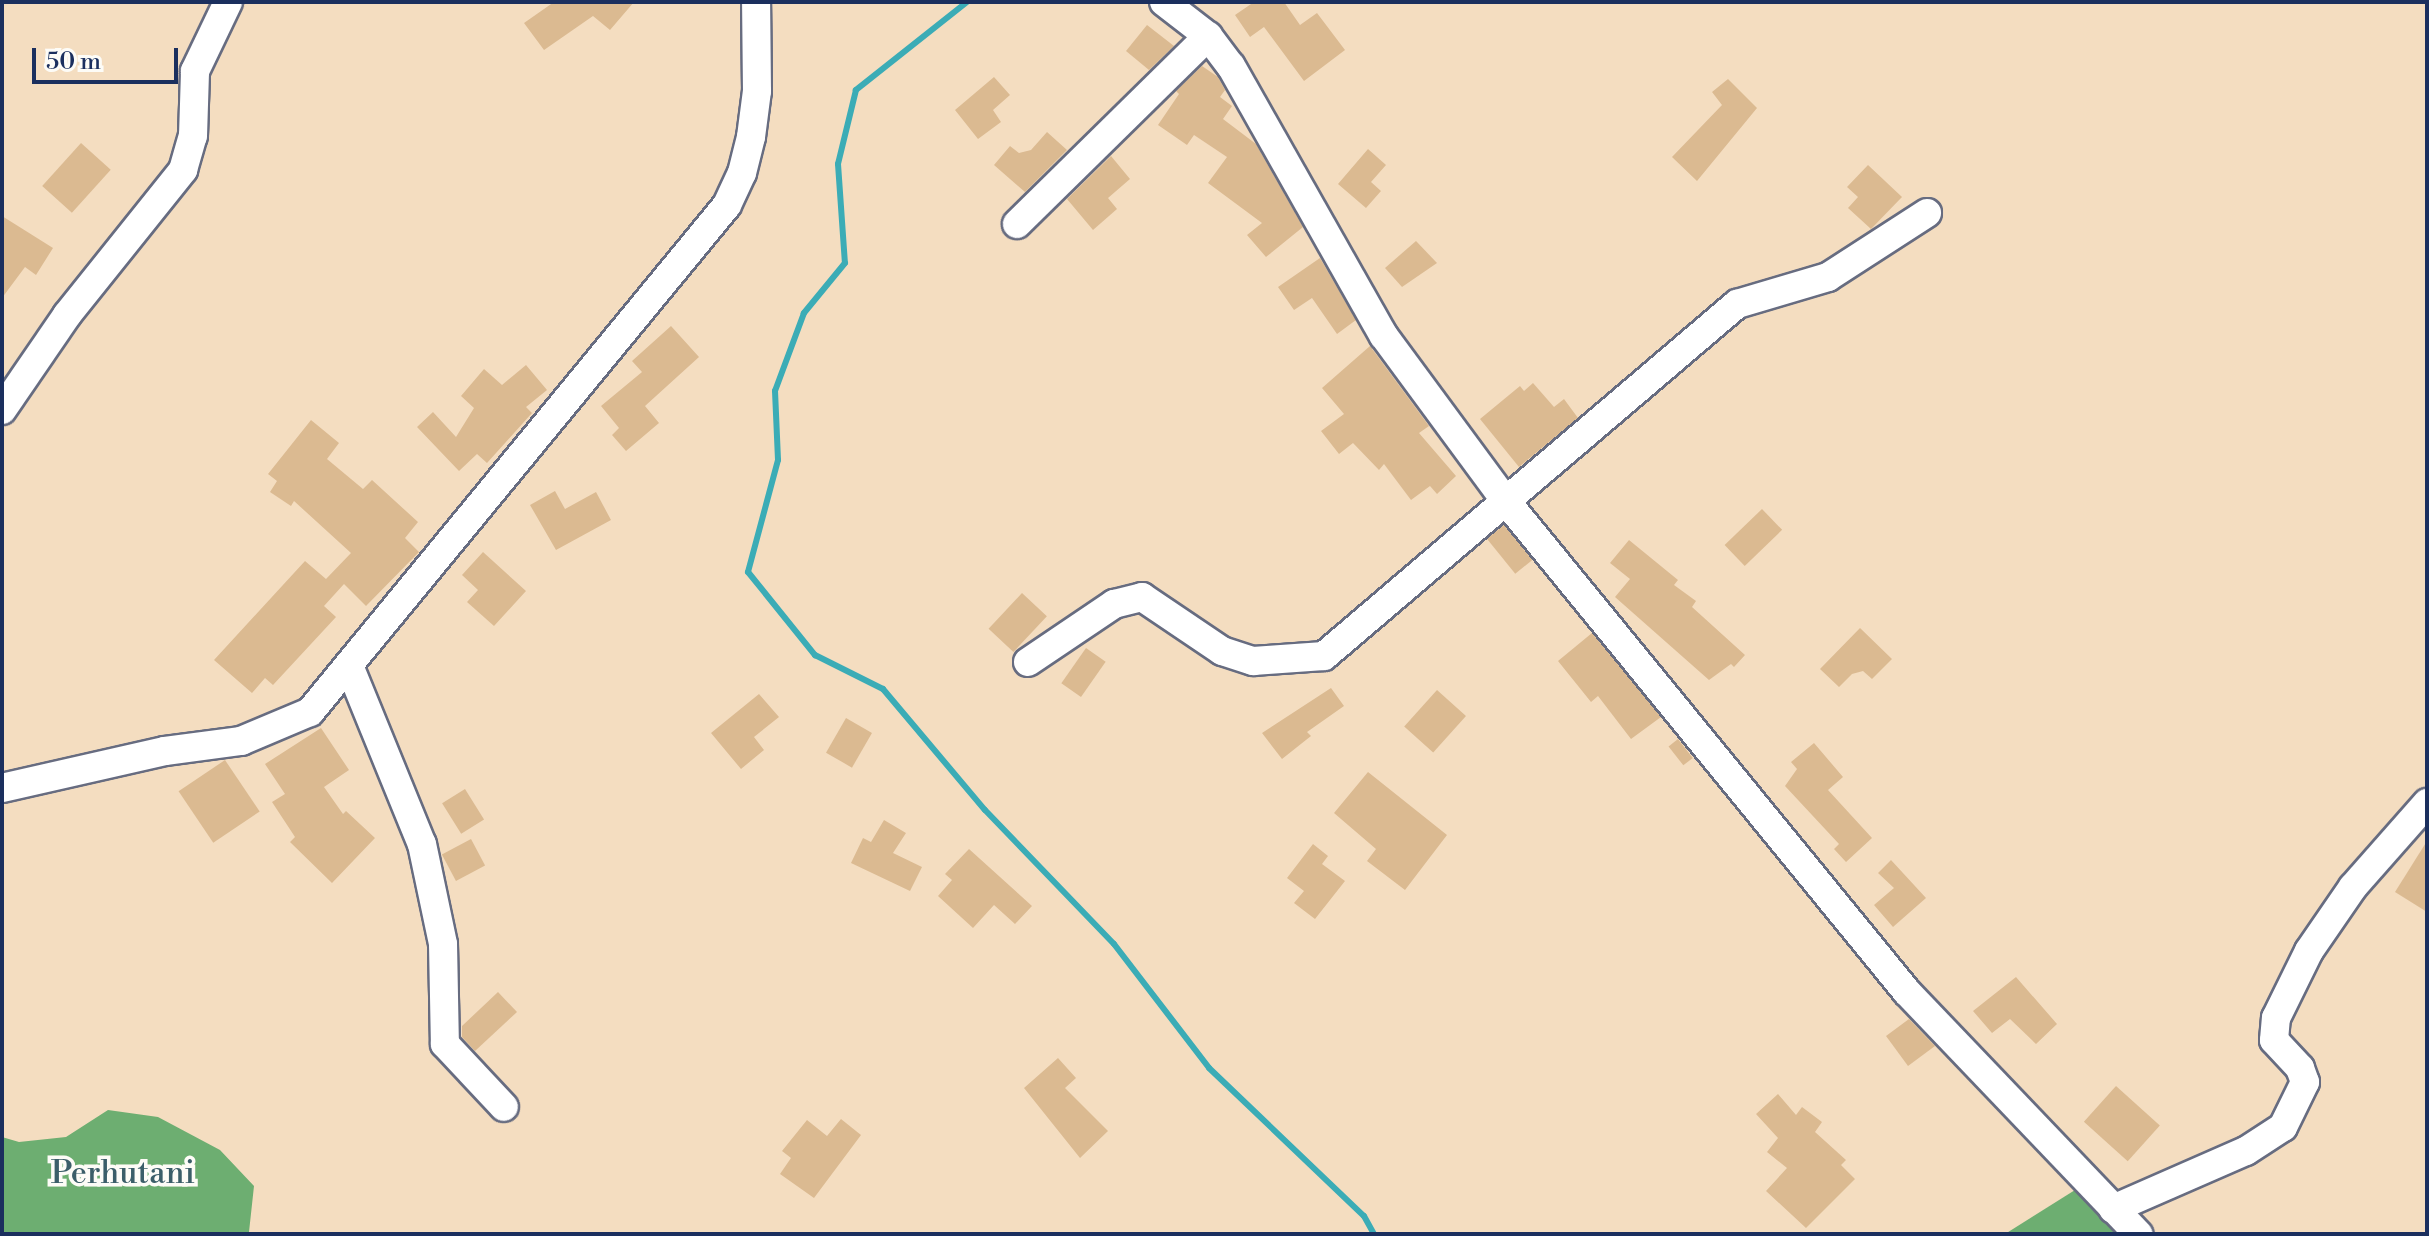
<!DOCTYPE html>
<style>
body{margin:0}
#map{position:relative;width:2429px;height:1236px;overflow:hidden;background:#f4ddc0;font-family:"Libre Bodoni",serif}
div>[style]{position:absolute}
.forest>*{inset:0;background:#6dae71}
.stream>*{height:6px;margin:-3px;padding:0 3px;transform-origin:3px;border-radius:3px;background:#3bacb6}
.building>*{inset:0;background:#dbba91;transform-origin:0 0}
.roads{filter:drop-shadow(2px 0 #676c80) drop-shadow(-2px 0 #676c80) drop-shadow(0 2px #676c80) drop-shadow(0 -2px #676c80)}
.minor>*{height:28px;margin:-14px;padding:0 14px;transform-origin:14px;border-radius:14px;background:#fff}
span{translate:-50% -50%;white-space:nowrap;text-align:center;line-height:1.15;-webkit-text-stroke:7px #fdfcf7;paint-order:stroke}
.park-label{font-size:32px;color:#3b5e69}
.frame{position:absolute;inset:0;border:4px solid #1b2f5e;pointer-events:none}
.scale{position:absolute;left:32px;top:48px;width:146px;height:36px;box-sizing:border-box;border:4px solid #1b2f5e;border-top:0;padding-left:10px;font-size:24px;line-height:28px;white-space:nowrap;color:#1b2f5e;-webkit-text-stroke:6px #fdfcf7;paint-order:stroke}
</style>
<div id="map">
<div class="forest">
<div style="clip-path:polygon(108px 1110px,158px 1117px,220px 1150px,254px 1186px,249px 1232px,254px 1234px,2px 1234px,2px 1137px,19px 1142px,66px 1137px)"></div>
<div style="clip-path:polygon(2075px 1190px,2122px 1234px,2005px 1234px)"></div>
</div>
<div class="stream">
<div style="left:967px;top:2px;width:142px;rotate:141.6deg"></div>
<div style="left:856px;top:90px;width:76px;rotate:103.7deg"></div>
<div style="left:838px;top:164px;width:99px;rotate:86deg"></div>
<div style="left:845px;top:263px;width:65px;rotate:129.4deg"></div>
<div style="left:804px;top:313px;width:83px;rotate:110.4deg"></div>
<div style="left:775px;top:391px;width:69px;rotate:87.5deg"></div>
<div style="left:778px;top:460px;width:116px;rotate:105deg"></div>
<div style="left:748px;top:572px;width:107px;rotate:51.1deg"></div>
<div style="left:815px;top:655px;width:76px;rotate:26.6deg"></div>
<div style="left:883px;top:689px;width:158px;rotate:49.9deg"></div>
<div style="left:985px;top:810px;width:186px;rotate:46.1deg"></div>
<div style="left:1114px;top:944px;width:156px;rotate:52.5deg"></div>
<div style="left:1209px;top:1068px;width:214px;rotate:43.7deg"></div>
<div style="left:1364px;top:1216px;width:21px;rotate:61deg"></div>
</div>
<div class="building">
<div style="clip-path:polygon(554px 2px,634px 2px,610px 30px,593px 16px,544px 50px,524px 23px)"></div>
<div style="clip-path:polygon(1254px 2px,1284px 2px,1300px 25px,1317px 13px,1345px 50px,1304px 81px,1264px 27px,1250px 37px,1235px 15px)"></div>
<div style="clip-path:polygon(1147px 25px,1174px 46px,1149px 70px,1126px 51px)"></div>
<div style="clip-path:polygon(1202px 66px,1218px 77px,1225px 90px,1220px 97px,1232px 106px,1223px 119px,1256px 144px,1303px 227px,1266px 257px,1247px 235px,1262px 223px,1208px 183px,1227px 157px,1194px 135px,1187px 145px,1158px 125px,1179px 94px,1176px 91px)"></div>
<div style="clip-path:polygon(994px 77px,1010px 95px,993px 110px,1001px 122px,978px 139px,955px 110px)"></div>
<div style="clip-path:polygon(1728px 79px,1757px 108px,1697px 181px,1672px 157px,1722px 105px,1712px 92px)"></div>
<div style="clip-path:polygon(1047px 132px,1067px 150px,1025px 192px,994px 165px,1010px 146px,1019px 153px,1031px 150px)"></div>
<div style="left:81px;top:143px;width:40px;height:58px;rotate:42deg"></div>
<div style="clip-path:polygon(1368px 149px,1386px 165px,1371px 182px,1381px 191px,1366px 208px,1338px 184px)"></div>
<div style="clip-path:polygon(1111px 156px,1130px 179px,1108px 198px,1117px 209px,1093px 230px,1067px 199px)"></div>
<div style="clip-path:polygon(1868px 165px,1902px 197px,1871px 229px,1848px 208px,1858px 197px,1847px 187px)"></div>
<div style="clip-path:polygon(2px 216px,53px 248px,36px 275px,25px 267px,2px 298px)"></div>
<div style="clip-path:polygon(1416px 241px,1437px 263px,1402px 287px,1385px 268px)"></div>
<div style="clip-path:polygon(1320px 258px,1356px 320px,1337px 334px,1312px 298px,1294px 310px,1278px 287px)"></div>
<div style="clip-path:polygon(671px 326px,699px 357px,645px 406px,659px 423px,626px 451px,612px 435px,619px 428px,601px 406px,642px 372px,632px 361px)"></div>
<div style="clip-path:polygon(1370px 346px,1429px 426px,1419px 433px,1456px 476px,1437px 494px,1430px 486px,1411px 500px,1384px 464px,1379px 470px,1353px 443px,1339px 454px,1321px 431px,1344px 414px,1322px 388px)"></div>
<div style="clip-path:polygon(526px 365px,547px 390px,526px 407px,532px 413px,487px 463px,477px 454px,459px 471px,417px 427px,433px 412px,456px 437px,474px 408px,461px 396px,484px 369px,502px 385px)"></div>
<div style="clip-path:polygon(1533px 383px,1554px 407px,1564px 399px,1578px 418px,1519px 467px,1480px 419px,1520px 386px,1524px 391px)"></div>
<div style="clip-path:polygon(311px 420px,339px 443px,327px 459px,363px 489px,372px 480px,418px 522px,405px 538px,419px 552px,366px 606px,344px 584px,324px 606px,336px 617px,273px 685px,265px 678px,252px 693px,214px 660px,305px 561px,326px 579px,351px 553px,294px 501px,291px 506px,270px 492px,277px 481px,268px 474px)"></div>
<div style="clip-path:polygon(555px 491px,565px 509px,596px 492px,611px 520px,556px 550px,530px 505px)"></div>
<div style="left:1762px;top:509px;width:29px;height:52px;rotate:46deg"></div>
<div style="left:1504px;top:525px;width:45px;height:22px;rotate:51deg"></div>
<div style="clip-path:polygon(1629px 540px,1678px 580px,1674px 585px,1696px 601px,1692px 607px,1745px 655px,1734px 667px,1731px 664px,1709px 680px,1615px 597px,1630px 579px,1610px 563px)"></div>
<div style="clip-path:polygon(483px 552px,526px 591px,494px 626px,467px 602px,478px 590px,462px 575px)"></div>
<div style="left:1022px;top:593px;width:34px;height:49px;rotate:43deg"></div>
<div style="clip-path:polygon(1860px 628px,1892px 659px,1872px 679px,1863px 671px,1852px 674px,1839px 687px,1820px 669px)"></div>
<div style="clip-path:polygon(1592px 633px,1661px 717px,1631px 739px,1598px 696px,1591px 702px,1558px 661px)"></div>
<div style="left:1086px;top:648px;width:24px;height:43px;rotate:35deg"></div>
<div style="clip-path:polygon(1331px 688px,1344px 706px,1307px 732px,1311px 736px,1282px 759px,1262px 733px)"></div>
<div style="left:1437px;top:690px;width:39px;height:49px;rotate:42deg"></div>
<div style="clip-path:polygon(759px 694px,779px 717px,754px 737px,764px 750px,741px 769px,711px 733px)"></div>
<div style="left:846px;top:718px;width:30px;height:40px;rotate:30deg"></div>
<div style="clip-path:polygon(321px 728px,349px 770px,324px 787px,343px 814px,346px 811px,375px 838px,332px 883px,290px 842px,295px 837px,272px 802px,285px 794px,265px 764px)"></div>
<div style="left:1678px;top:739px;width:24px;height:12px;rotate:52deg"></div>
<div style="clip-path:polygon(1814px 743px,1843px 777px,1828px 790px,1872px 838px,1846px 862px,1834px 849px,1839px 844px,1785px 786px,1797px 769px,1791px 762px)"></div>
<div style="left:225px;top:760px;width:62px;height:56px;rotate:56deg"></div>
<div style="clip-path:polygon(1368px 772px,1447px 835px,1405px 890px,1367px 861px,1376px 849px,1334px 813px)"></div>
<div style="left:465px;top:789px;width:36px;height:27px;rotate:58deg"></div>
<div style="clip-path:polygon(884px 820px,906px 833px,893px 853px,922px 867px,910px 891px,851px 863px,863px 838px,871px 842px)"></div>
<div style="left:471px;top:839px;width:30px;height:33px;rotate:62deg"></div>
<div style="clip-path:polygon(2427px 841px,2427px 912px,2395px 892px)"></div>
<div style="clip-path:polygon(1313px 844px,1328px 856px,1322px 864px,1345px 881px,1315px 919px,1294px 903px,1304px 891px,1287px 878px)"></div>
<div style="clip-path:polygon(969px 849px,1032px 906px,1015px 924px,994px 905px,973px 928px,938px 896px,952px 880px,945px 874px)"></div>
<div style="clip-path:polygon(1891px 860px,1926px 898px,1893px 927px,1874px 905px,1894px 888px,1878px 873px)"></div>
<div style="clip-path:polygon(2016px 977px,2057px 1024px,2036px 1044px,2010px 1019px,1992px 1033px,1973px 1011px)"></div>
<div style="clip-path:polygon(498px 992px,517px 1012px,475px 1051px,462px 1037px,462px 1026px)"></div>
<div style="clip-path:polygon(1909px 1019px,1935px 1046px,1908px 1066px,1886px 1036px)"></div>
<div style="clip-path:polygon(1058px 1058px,1076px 1078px,1065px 1088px,1108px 1131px,1080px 1158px,1024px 1088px)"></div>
<div style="left:2116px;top:1086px;width:59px;height:48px;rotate:42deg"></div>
<div style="clip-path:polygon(1778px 1094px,1796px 1115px,1802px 1107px,1822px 1122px,1815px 1132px,1846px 1160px,1841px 1165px,1855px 1179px,1806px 1228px,1766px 1191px,1787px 1168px,1767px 1152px,1778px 1138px,1756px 1114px)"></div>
<div style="clip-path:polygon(841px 1119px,861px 1135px,814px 1198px,780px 1174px,791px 1158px,782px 1151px,807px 1120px,827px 1136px)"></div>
</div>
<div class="roads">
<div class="minor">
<div style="left:1164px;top:2px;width:56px;rotate:37.7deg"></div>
<div style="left:1208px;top:36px;width:38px;rotate:53deg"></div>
<div style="left:1231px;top:66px;width:310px;rotate:60.5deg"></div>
<div style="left:1384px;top:336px;width:204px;rotate:53.6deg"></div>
<div style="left:1505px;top:500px;width:635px;rotate:50.75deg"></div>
<div style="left:1907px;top:992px;width:335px;rotate:46.3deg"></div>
<div style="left:1017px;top:224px;width:268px;rotate:-44.5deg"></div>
<div style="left:2px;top:410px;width:115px;rotate:-55.6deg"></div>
<div style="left:67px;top:315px;width:186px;rotate:-51.3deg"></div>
<div style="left:183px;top:170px;width:35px;rotate:-74deg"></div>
<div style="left:193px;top:136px;width:65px;rotate:-88.2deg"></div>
<div style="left:195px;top:71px;width:76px;rotate:-64.4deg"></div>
<div style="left:1028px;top:662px;width:104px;rotate:-34deg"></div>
<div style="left:1114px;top:604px;width:29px;rotate:-14deg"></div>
<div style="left:1142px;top:597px;width:97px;rotate:34deg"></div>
<div style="left:1222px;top:651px;width:33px;rotate:18deg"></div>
<div style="left:1253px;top:661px;width:71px;rotate:-4deg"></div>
<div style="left:1324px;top:656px;width:543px;rotate:-40.44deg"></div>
<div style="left:1737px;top:304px;width:95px;rotate:-16.5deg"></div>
<div style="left:1828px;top:277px;width:118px;rotate:-32.9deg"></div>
<div style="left:350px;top:668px;width:190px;rotate:67.8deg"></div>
<div style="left:422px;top:844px;width:102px;rotate:78.1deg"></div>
<div style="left:443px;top:944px;width:100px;rotate:88.9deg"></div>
<div style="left:445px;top:1044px;width:86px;rotate:46.9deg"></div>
<div style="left:2px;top:788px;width:167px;rotate:-12.8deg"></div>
<div style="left:165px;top:751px;width:77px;rotate:-7.5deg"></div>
<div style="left:241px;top:741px;width:75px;rotate:-22.8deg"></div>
<div style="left:310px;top:712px;width:656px;rotate:-50.56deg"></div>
<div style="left:727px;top:205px;width:35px;rotate:-65deg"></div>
<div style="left:742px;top:173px;width:37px;rotate:-76deg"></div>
<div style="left:751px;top:137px;width:46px;rotate:-82.6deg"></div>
<div style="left:757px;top:91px;width:89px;rotate:-90.6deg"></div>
<div style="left:2113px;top:1209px;width:145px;rotate:-23.6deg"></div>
<div style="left:2246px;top:1151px;width:44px;rotate:-33deg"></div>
<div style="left:2283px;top:1127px;width:50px;rotate:-63.9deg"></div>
<div style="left:2305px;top:1082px;width:15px;rotate:-110deg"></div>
<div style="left:2300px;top:1068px;width:38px;rotate:-133deg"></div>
<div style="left:2274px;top:1040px;width:22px;rotate:-85deg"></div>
<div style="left:2276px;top:1018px;width:75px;rotate:-63.8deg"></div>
<div style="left:2309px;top:951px;width:78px;rotate:-55.5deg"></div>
<div style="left:2353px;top:887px;width:112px;rotate:-48.6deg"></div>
</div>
</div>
<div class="park-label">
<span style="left:123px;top:1173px">Perhutani</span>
</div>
<div class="frame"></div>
<div class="scale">50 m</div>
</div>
